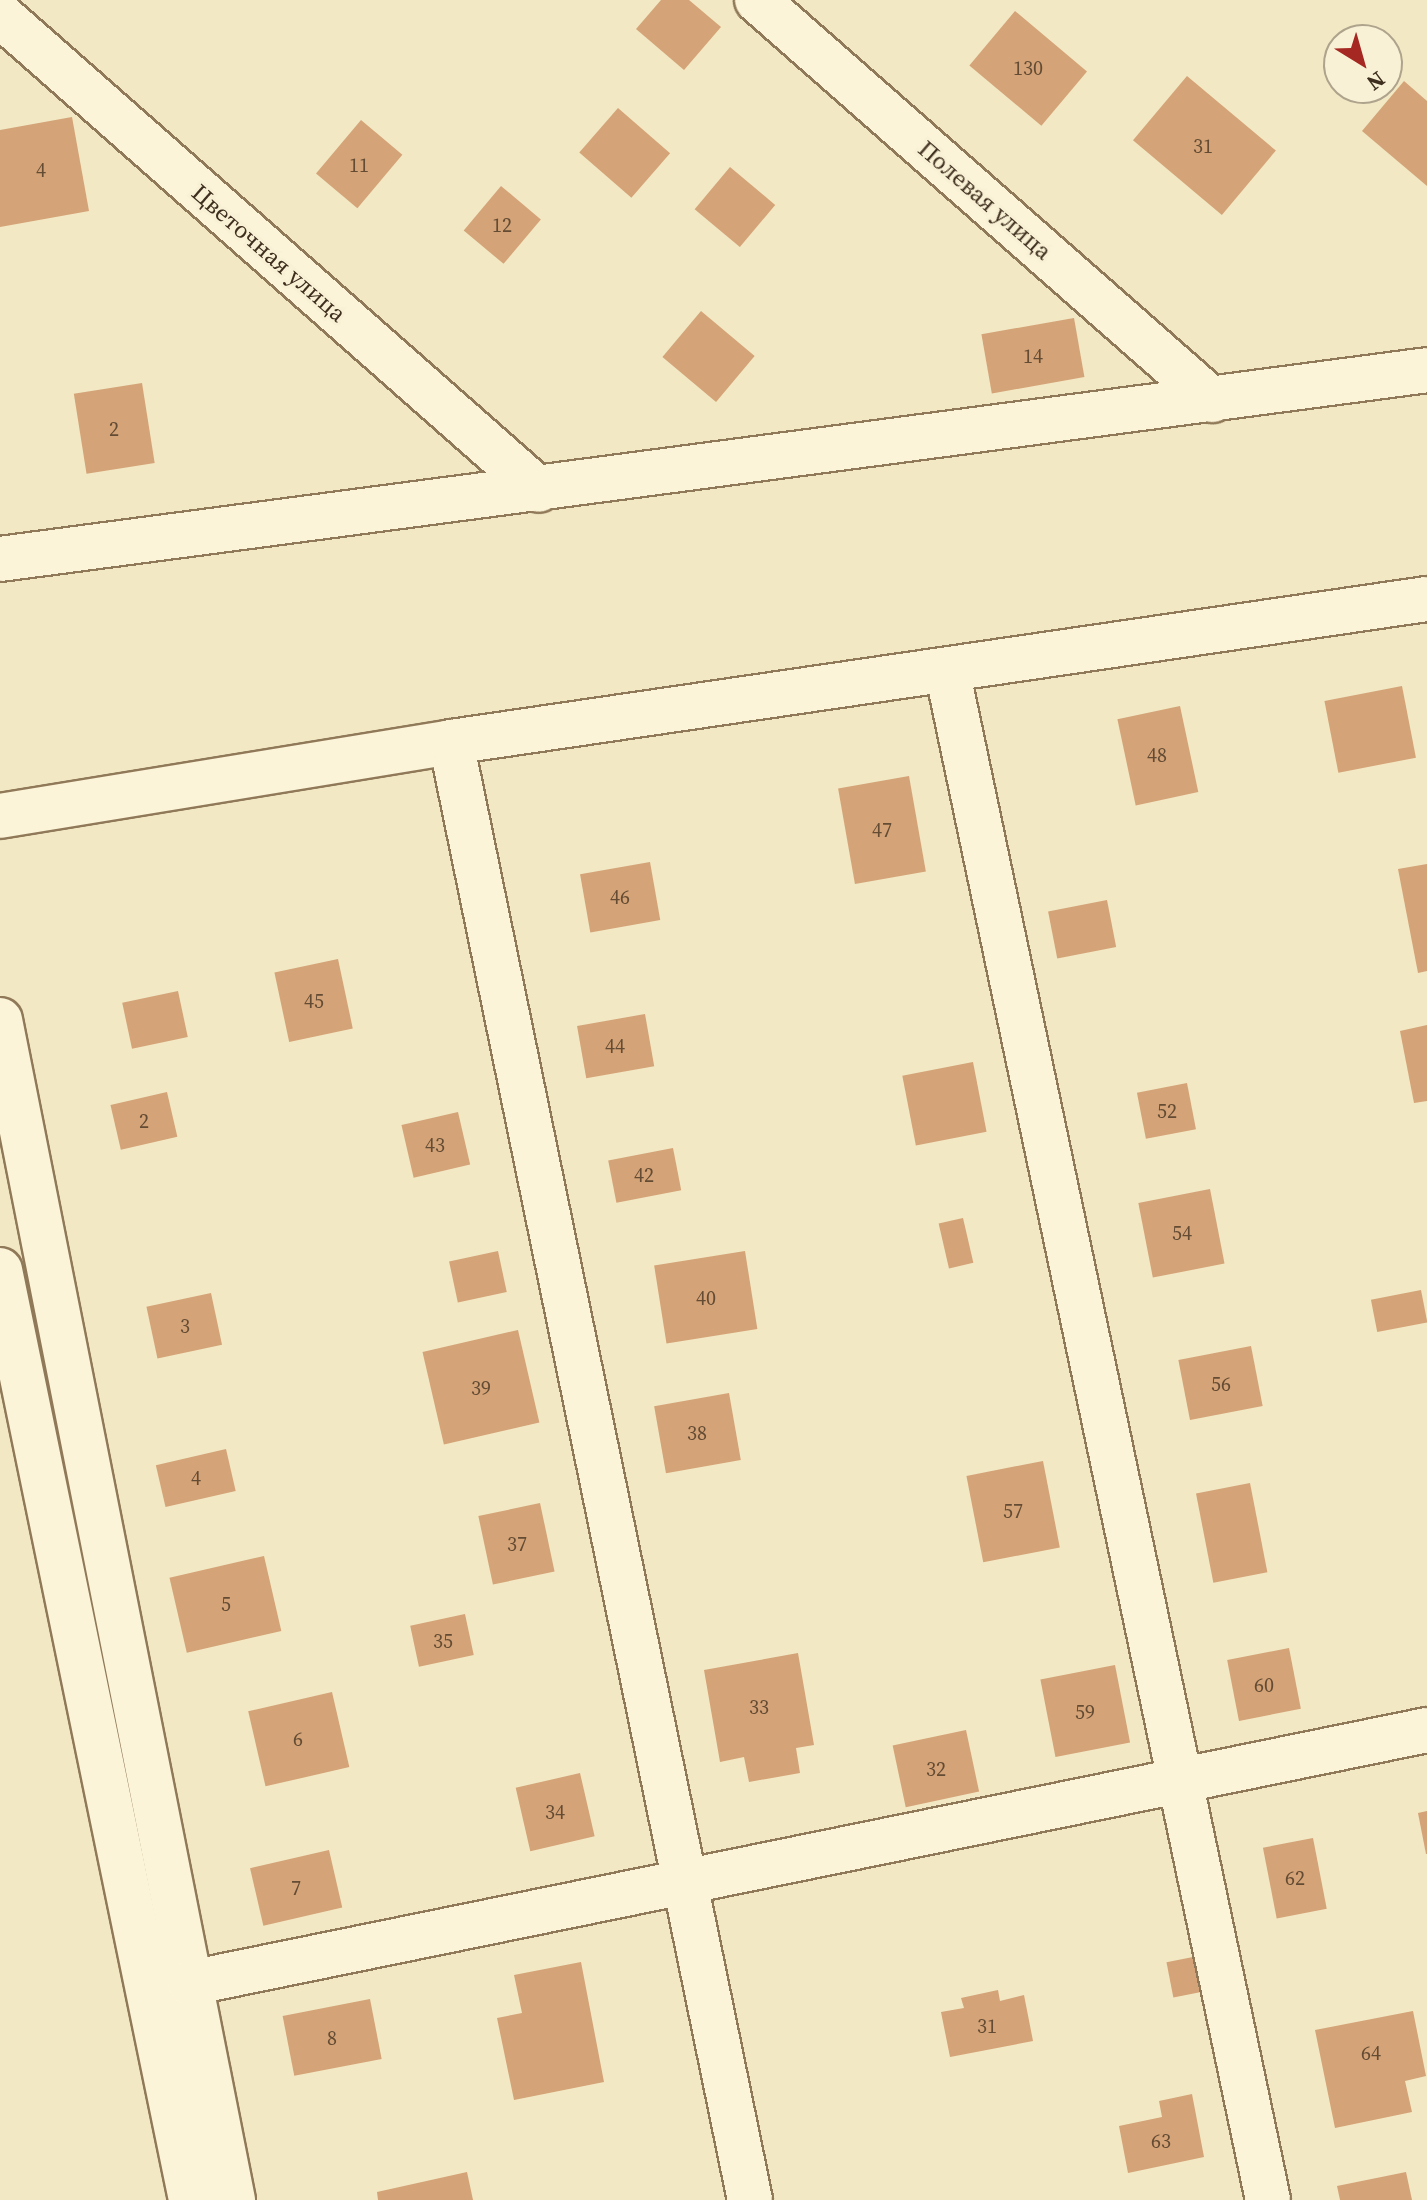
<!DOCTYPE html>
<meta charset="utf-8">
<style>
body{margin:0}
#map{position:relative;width:1427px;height:2200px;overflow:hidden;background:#f2e8c4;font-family:"Source Serif 4",serif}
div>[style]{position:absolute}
.building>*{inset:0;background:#d4a377;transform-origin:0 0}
.roads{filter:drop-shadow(2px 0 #907958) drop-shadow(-2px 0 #907958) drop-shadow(0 2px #907958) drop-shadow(0 -2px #907958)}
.street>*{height:44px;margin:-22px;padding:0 22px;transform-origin:22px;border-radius:22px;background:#fcf4d9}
span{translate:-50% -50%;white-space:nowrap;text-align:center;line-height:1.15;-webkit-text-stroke:6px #f9f1d5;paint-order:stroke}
.number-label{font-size:20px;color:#644c34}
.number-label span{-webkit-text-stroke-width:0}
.street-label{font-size:24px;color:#3e2f1e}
.north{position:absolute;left:1323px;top:24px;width:80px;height:80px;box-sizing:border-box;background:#f9f1d5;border:2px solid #aea38c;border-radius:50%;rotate:143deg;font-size:22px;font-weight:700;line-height:32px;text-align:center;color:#3e2f1e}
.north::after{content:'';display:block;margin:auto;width:28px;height:36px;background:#a52922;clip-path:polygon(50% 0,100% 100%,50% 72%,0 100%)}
</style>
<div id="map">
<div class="building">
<div style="clip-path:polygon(661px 0,689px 0,721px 27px,684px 70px,636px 29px)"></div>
<div style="left:1015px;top:11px;width:94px;height:71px;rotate:40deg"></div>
<div style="left:1187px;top:76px;width:116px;height:84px;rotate:40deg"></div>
<div style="clip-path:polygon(1404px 81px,1427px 101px,1427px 186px,1362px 131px)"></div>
<div style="left:618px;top:108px;width:69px;height:59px;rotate:41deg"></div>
<div style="clip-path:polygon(72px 117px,89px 211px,0 227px,0 130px)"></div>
<div style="left:361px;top:120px;width:54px;height:70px;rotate:40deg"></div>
<div style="left:730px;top:167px;width:59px;height:55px;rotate:40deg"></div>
<div style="left:501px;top:186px;width:52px;height:58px;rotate:40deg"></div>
<div style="left:701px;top:311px;width:70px;height:60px;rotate:40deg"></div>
<div style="left:1074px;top:318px;width:60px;height:94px;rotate:80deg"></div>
<div style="left:142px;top:383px;width:81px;height:69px;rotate:81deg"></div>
<div style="left:1402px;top:686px;width:73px;height:79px;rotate:79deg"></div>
<div style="left:1180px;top:706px;width:88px;height:64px;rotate:78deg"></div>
<div style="left:909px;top:776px;width:97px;height:72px;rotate:80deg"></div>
<div style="left:650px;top:862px;width:59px;height:71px;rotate:80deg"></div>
<div style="clip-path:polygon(1427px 864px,1427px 971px,1418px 973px,1398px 869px)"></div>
<div style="left:1107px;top:900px;width:48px;height:60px;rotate:79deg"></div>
<div style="left:338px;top:959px;width:71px;height:65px;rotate:78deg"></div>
<div style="left:178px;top:991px;width:47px;height:57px;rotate:78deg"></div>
<div style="left:645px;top:1014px;width:53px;height:69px;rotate:80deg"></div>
<div style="clip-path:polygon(1427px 1025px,1427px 1101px,1414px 1103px,1400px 1031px)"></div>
<div style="left:973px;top:1062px;width:71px;height:72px;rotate:79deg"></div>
<div style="left:1187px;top:1083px;width:47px;height:51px;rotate:79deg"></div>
<div style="left:167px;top:1092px;width:46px;height:58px;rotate:77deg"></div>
<div style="left:458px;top:1112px;width:54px;height:58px;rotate:77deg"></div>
<div style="left:673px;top:1148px;width:43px;height:66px;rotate:79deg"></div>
<div style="left:1210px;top:1189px;width:76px;height:73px;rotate:79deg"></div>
<div style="left:963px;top:1218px;width:46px;height:25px;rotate:77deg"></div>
<div style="left:498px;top:1251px;width:42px;height:50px;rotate:78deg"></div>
<div style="left:745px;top:1251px;width:79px;height:92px;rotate:81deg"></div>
<div style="left:1421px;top:1290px;width:33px;height:51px;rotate:79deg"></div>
<div style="left:211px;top:1293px;width:53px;height:66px;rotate:78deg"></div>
<div style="left:518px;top:1330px;width:95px;height:98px;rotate:77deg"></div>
<div style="left:1251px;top:1346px;width:61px;height:74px;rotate:79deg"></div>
<div style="left:729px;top:1393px;width:68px;height:76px;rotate:80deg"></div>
<div style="left:226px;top:1449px;width:43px;height:72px;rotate:77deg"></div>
<div style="left:1043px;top:1461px;width:88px;height:78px;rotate:79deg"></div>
<div style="left:1250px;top:1483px;width:91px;height:55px;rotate:79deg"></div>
<div style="left:540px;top:1503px;width:70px;height:63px;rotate:78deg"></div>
<div style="left:264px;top:1556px;width:77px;height:97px;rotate:77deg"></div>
<div style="left:465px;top:1614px;width:42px;height:56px;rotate:78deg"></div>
<div style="left:1289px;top:1648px;width:62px;height:63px;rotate:79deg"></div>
<div style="clip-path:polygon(798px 1653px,814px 1745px,796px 1748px,800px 1773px,749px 1782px,744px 1757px,720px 1762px,704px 1670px)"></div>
<div style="left:1115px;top:1665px;width:79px;height:76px;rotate:79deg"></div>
<div style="left:332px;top:1692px;width:77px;height:86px;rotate:77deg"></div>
<div style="left:966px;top:1730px;width:63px;height:75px;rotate:78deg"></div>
<div style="left:580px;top:1773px;width:65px;height:66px;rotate:77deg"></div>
<div style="clip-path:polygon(1427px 1811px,1427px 1854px,1426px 1854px,1418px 1813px)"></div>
<div style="left:1313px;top:1838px;width:72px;height:51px;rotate:79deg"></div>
<div style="left:329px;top:1850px;width:59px;height:81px;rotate:77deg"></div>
<div style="left:1193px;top:1957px;width:36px;height:27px;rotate:79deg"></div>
<div style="clip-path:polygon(581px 1962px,604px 2082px,514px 2100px,497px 2018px,522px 2013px,514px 1975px)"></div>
<div style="clip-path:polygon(998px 1990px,1000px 2001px,1024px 1995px,1033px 2041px,950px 2057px,941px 2012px,964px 2008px,961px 1998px)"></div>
<div style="left:370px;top:1999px;width:61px;height:89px;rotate:79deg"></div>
<div style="clip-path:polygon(1413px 2011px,1426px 2076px,1405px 2081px,1412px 2112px,1335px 2128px,1315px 2030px)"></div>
<div style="clip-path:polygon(1192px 2094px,1204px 2157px,1128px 2173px,1119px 2126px,1162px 2117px,1159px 2101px)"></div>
<div style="clip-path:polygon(467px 2172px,473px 2200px,378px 2200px,377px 2192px)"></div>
<div style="clip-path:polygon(1406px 2172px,1412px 2200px,1340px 2200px,1337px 2186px)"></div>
</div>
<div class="roads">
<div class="street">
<div style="left:757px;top:0;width:606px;rotate:41.32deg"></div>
<div style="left:0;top:15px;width:718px;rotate:41.39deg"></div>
<div style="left:0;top:559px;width:1439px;rotate:-7.54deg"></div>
<div style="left:947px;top:670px;width:1563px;rotate:78.15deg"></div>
<div style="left:451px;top:742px;width:1488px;rotate:78.41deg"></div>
<div style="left:0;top:816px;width:457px;rotate:-9.3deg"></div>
<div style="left:451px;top:742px;width:986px;rotate:-8.34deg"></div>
<div style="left:0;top:1020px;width:1203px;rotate:78.83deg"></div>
<div style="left:0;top:1270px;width:949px;rotate:78.39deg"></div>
<div style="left:190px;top:1983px;width:1263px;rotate:-11.56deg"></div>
</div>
</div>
<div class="number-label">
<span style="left:1028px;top:68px">130</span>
<span style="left:1203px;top:146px">31</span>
<span style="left:359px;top:165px">11</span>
<span style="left:41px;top:170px">4</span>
<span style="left:502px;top:225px">12</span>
<span style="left:1033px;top:356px">14</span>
<span style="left:114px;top:429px">2</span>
<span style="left:1157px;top:755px">48</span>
<span style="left:882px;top:830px">47</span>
<span style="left:620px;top:897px">46</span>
<span style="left:314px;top:1001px">45</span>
<span style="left:615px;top:1046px">44</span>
<span style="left:1167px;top:1111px">52</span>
<span style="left:144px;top:1121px">2</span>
<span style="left:435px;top:1145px">43</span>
<span style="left:644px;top:1175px">42</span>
<span style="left:1182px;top:1233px">54</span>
<span style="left:706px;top:1298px">40</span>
<span style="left:185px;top:1326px">3</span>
<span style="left:1221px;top:1384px">56</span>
<span style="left:481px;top:1388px">39</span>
<span style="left:697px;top:1433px">38</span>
<span style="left:196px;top:1478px">4</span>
<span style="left:1013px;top:1511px">57</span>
<span style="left:517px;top:1544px">37</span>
<span style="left:226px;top:1604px">5</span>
<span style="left:443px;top:1641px">35</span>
<span style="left:1264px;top:1685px">60</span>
<span style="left:759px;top:1707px">33</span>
<span style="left:1085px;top:1712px">59</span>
<span style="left:298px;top:1739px">6</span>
<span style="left:936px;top:1769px">32</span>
<span style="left:555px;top:1812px">34</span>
<span style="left:1295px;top:1878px">62</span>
<span style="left:296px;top:1888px">7</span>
<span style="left:987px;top:2026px">31</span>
<span style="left:332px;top:2038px">8</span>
<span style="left:1371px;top:2053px">64</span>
<span style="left:1161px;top:2141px">63</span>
</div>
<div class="street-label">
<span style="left:985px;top:200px;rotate:41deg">Полевая улица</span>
<span style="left:269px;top:253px;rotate:41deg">Цветочная улица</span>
</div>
<div class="north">N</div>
</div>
